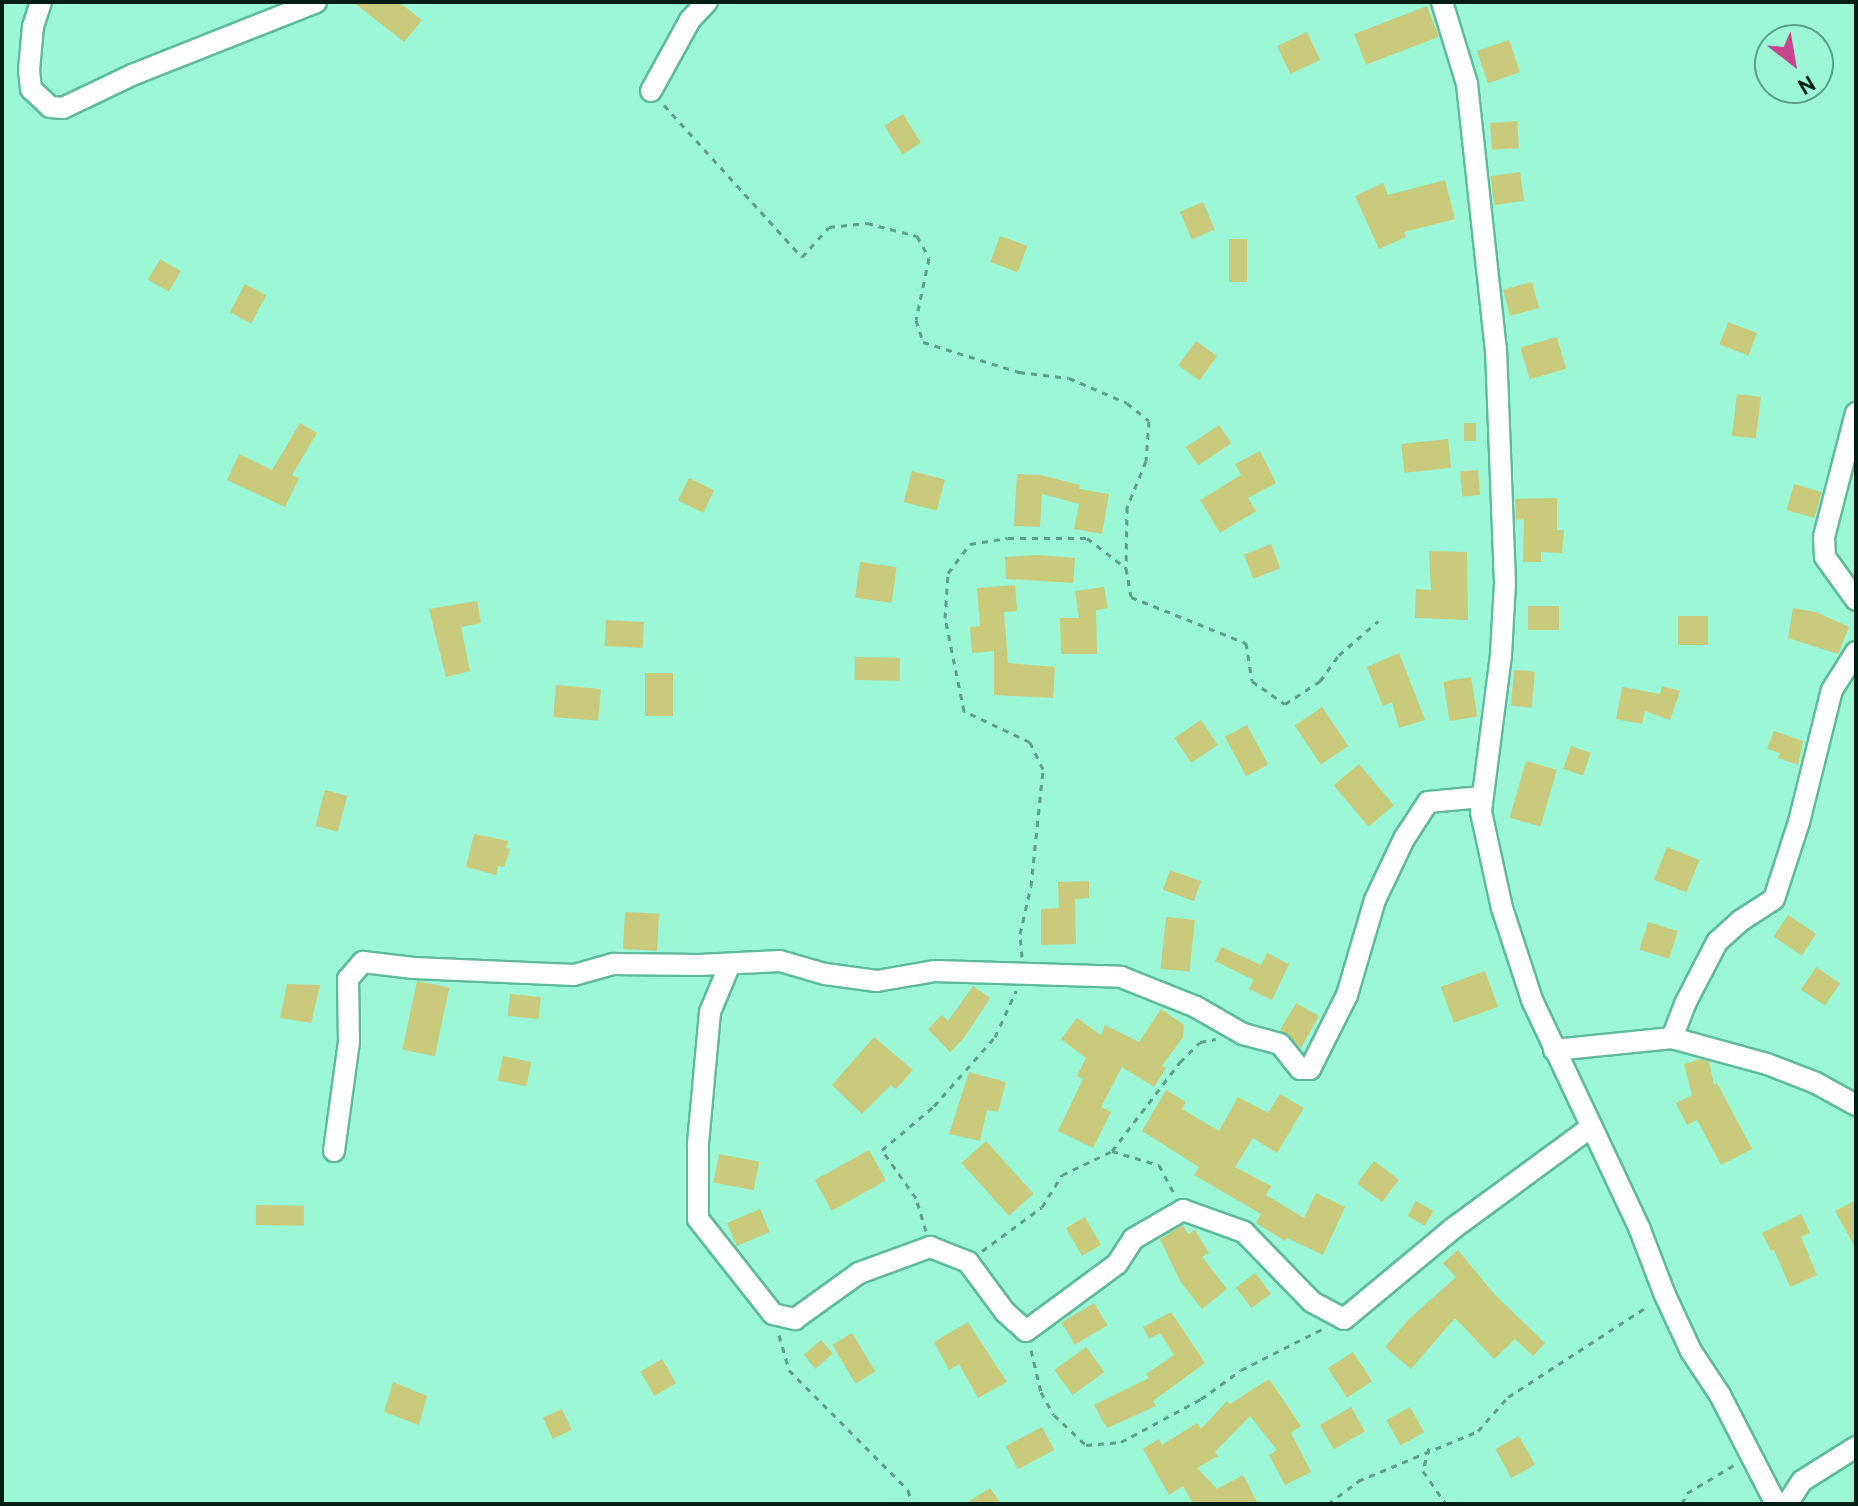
<!DOCTYPE html>
<style>
body{margin:0}
#map{position:relative;width:1858px;height:1506px;overflow:hidden;background:#9bf7d5;font-family:Overpass,sans-serif}
div>[style]{position:absolute}
.building>*{inset:0;background:#c9ca7c;transform-origin:0 0}
.path>*{height:3px;margin-top:-1.5px;transform-origin:0;background:repeating-linear-gradient(90deg,#5d9f87 0 6px,transparent 0 12px)}
.roads{filter:drop-shadow(2px 0 #5eba9b) drop-shadow(-2px 0 #5eba9b) drop-shadow(0 2px #5eba9b) drop-shadow(0 -2px #5eba9b)}
.minor>*{height:20px;margin:-10px;padding:0 10px;transform-origin:10px;border-radius:10px;background:#fff}
span{translate:-50% -50%;white-space:nowrap;text-align:center;line-height:1.15;-webkit-text-stroke:8px #9bf7d5;paint-order:stroke}
.frame{position:absolute;inset:0;border:4px solid #011e15;pointer-events:none}
.north{position:absolute;left:1754px;top:24px;width:80px;height:80px;box-sizing:border-box;background:#9bf7d5;border:2px solid #5da088;border-radius:50%;rotate:149deg;font-size:22px;font-weight:700;line-height:32px;text-align:center;color:#011e15}
.north::after{content:'';display:block;margin:auto;width:28px;height:36px;background:#c6458e;clip-path:polygon(50% 0,100% 100%,50% 72%,0 100%)}
</style>
<div id="map">
<div class="building">
<div style="clip-path:polygon(353px 2px,399px 2px,422px 20px,404px 42px)"></div>
<div style="left:1427px;top:6px;width:33px;height:78px;rotate:69deg"></div>
<div style="left:1307px;top:32px;width:31px;height:33px;rotate:65deg"></div>
<div style="left:1509px;top:40px;width:34px;height:34px;rotate:71deg"></div>
<div style="left:903px;top:114px;width:34px;height:22px;rotate:58deg"></div>
<div style="left:1517px;top:121px;width:27px;height:27px;rotate:86deg"></div>
<div style="left:1520px;top:172px;width:29px;height:30px;rotate:82deg"></div>
<div style="clip-path:polygon(1445px 180px,1455px 219px,1404px 232px,1406px 237px,1379px 249px,1355px 196px,1383px 183px,1388px 195px)"></div>
<div style="left:1203px;top:202px;width:30px;height:25px;rotate:67deg"></div>
<div style="left:1000px;top:236px;width:29px;height:28px;rotate:20deg"></div>
<div style="left:1229px;top:239px;width:18px;height:43px"></div>
<div style="left:160px;top:259px;width:24px;height:24px;rotate:30deg"></div>
<div style="left:1532px;top:282px;width:27px;height:30px;rotate:75deg"></div>
<div style="left:245px;top:284px;width:24px;height:32px;rotate:28deg"></div>
<div style="left:1728px;top:322px;width:31px;height:24px;rotate:21deg"></div>
<div style="left:1557px;top:337px;width:33px;height:38px;rotate:74deg"></div>
<div style="left:1196px;top:341px;width:26px;height:30px;rotate:36deg"></div>
<div style="left:1737px;top:394px;width:24px;height:42px;rotate:7deg"></div>
<div style="clip-path:polygon(300px 423px,317px 433px,292px 475px,299px 478px,285px 507px,227px 480px,239px 454px,272px 470px)"></div>
<div style="left:1464px;top:423px;width:12px;height:18px"></div>
<div style="left:1219px;top:425px;width:22px;height:40px;rotate:56deg"></div>
<div style="left:1448px;top:439px;width:29px;height:47px;rotate:84deg"></div>
<div style="clip-path:polygon(1260px 451px,1276px 483px,1248px 498px,1256px 511px,1220px 533px,1200px 500px,1241px 475px,1235px 464px)"></div>
<div style="left:1478px;top:470px;width:25px;height:18px;rotate:85deg"></div>
<div style="left:912px;top:471px;width:34px;height:32px;rotate:15deg"></div>
<div style="clip-path:polygon(1017px 474px,1040px 475px,1080px 485px,1079px 489px,1109px 494px,1102px 534px,1074px 529px,1079px 504px,1042px 494px,1040px 527px,1014px 526px)"></div>
<div style="left:689px;top:478px;width:28px;height:25px;rotate:26deg"></div>
<div style="left:1794px;top:484px;width:29px;height:27px;rotate:16deg"></div>
<div style="clip-path:polygon(1557px 498px,1557px 530px,1564px 530px,1562px 553px,1541px 552px,1541px 562px,1523px 562px,1524px 519px,1516px 520px,1515px 499px)"></div>
<div style="left:1271px;top:544px;width:26px;height:29px;rotate:69deg"></div>
<div style="clip-path:polygon(1429px 551px,1467px 552px,1468px 620px,1415px 618px,1416px 589px,1431px 590px)"></div>
<div style="clip-path:polygon(1037px 555px,1075px 558px,1073px 583px,1006px 579px,1005px 557px)"></div>
<div style="left:860px;top:562px;width:37px;height:36px;rotate:8deg"></div>
<div style="clip-path:polygon(1015px 585px,1017px 611px,1004px 612px,1008px 663px,1055px 667px,1053px 698px,994px 695px,994px 651px,972px 653px,970px 627px,980px 626px,977px 588px)"></div>
<div style="clip-path:polygon(1104px 587px,1108px 608px,1096px 610px,1097px 654px,1061px 654px,1060px 618px,1079px 618px,1075px 591px)"></div>
<div style="clip-path:polygon(477px 601px,481px 623px,461px 627px,470px 671px,446px 677px,429px 609px)"></div>
<div style="left:1528px;top:606px;width:31px;height:24px"></div>
<div style="clip-path:polygon(1793px 608px,1816px 612px,1849px 627px,1838px 654px,1788px 638px)"></div>
<div style="left:1678px;top:616px;width:30px;height:29px"></div>
<div style="left:606px;top:620px;width:38px;height:26px;rotate:3deg"></div>
<div style="clip-path:polygon(1399px 653px,1425px 720px,1399px 728px,1392px 702px,1383px 706px,1367px 667px)"></div>
<div style="left:855px;top:657px;width:45px;height:23px;rotate:1deg"></div>
<div style="left:1514px;top:670px;width:21px;height:36px;rotate:5deg"></div>
<div style="left:645px;top:673px;width:28px;height:43px"></div>
<div style="left:1471px;top:677px;width:40px;height:28px;rotate:81deg"></div>
<div style="left:556px;top:685px;width:45px;height:32px;rotate:5deg"></div>
<div style="clip-path:polygon(1662px 686px,1680px 691px,1670px 720px,1645px 711px,1642px 724px,1616px 719px,1622px 687px,1660px 694px)"></div>
<div style="left:1322px;top:707px;width:47px;height:33px;rotate:56deg"></div>
<div style="left:1201px;top:720px;width:30px;height:32px;rotate:56deg"></div>
<div style="left:1247px;top:725px;width:45px;height:25px;rotate:62deg"></div>
<div style="clip-path:polygon(1774px 731px,1803px 741px,1798px 765px,1778px 758px,1780px 753px,1767px 749px)"></div>
<div style="left:1571px;top:746px;width:21px;height:24px;rotate:19deg"></div>
<div style="left:1526px;top:761px;width:32px;height:59px;rotate:16deg"></div>
<div style="left:1359px;top:764px;width:54px;height:33px;rotate:50deg"></div>
<div style="left:325px;top:790px;width:23px;height:37px;rotate:15deg"></div>
<div style="clip-path:polygon(474px 834px,508px 841px,506px 848px,510px 849px,504px 867px,498px 866px,496px 875px,466px 867px)"></div>
<div style="left:1667px;top:847px;width:35px;height:35px;rotate:22deg"></div>
<div style="left:1170px;top:870px;width:33px;height:21px;rotate:20deg"></div>
<div style="clip-path:polygon(1089px 881px,1089px 898px,1075px 899px,1076px 944px,1041px 945px,1041px 909px,1059px 908px,1058px 882px)"></div>
<div style="left:625px;top:912px;width:34px;height:37px;rotate:3deg"></div>
<div style="left:1788px;top:915px;width:34px;height:26px;rotate:34deg"></div>
<div style="left:1166px;top:917px;width:29px;height:52px;rotate:6deg"></div>
<div style="left:1648px;top:922px;width:31px;height:29px;rotate:17deg"></div>
<div style="clip-path:polygon(1222px 947px,1261px 965px,1267px 953px,1289px 964px,1272px 1000px,1249px 989px,1254px 980px,1215px 961px)"></div>
<div style="left:1816px;top:967px;width:29px;height:27px;rotate:34deg"></div>
<div style="left:1485px;top:971px;width:38px;height:47px;rotate:70deg"></div>
<div style="left:417px;top:981px;width:33px;height:70px;rotate:12deg"></div>
<div style="clip-path:polygon(287px 984px,320px 985px,311px 1023px,280px 1018px)"></div>
<div style="clip-path:polygon(973px 986px,990px 998px,964px 1038px,950px 1052px,928px 1029px,942px 1015px,948px 1021px)"></div>
<div style="left:510px;top:994px;width:31px;height:22px;rotate:6deg"></div>
<div style="clip-path:polygon(1296px 1003px,1319px 1016px,1301px 1048px,1280px 1030px)"></div>
<div style="clip-path:polygon(1161px 1009px,1184px 1025px,1183px 1037px,1162px 1066px,1166px 1068px,1154px 1087px,1122px 1067px,1101px 1107px,1111px 1112px,1093px 1148px,1058px 1131px,1083px 1079px,1077px 1076px,1086px 1058px,1061px 1039px,1077px 1018px,1101px 1035px,1105px 1025px,1139px 1042px)"></div>
<div style="clip-path:polygon(874px 1037px,913px 1070px,896px 1089px,891px 1085px,862px 1114px,832px 1085px)"></div>
<div style="left:503px;top:1056px;width:29px;height:25px;rotate:12deg"></div>
<div style="clip-path:polygon(1701px 1059px,1709px 1062px,1714px 1085px,1717px 1083px,1752px 1149px,1721px 1165px,1697px 1120px,1687px 1125px,1676px 1103px,1692px 1095px,1684px 1064px)"></div>
<div style="clip-path:polygon(969px 1072px,1006px 1082px,998px 1112px,987px 1110px,980px 1141px,949px 1134px)"></div>
<div style="clip-path:polygon(1166px 1090px,1186px 1102px,1182px 1109px,1219px 1131px,1238px 1097px,1268px 1113px,1280px 1094px,1304px 1108px,1277px 1153px,1253px 1138px,1235px 1167px,1271px 1186px,1266px 1195px,1304px 1218px,1316px 1193px,1345px 1207px,1323px 1255px,1287px 1238px,1285px 1241px,1256px 1223px,1261px 1214px,1194px 1175px,1199px 1167px,1142px 1131px)"></div>
<div style="left:986px;top:1141px;width:71px;height:33px;rotate:48deg"></div>
<div style="left:869px;top:1150px;width:35px;height:62px;rotate:61deg"></div>
<div style="left:719px;top:1154px;width:41px;height:29px;rotate:11deg"></div>
<div style="left:1374px;top:1161px;width:31px;height:28px;rotate:37deg"></div>
<div style="clip-path:polygon(1856px 1200px,1856px 1249px,1835px 1211px)"></div>
<div style="left:1416px;top:1201px;width:20px;height:17px;rotate:30deg"></div>
<div style="left:256px;top:1205px;width:48px;height:20px;rotate:1deg"></div>
<div style="left:760px;top:1209px;width:25px;height:36px;rotate:67deg"></div>
<div style="clip-path:polygon(1801px 1214px,1810px 1233px,1801px 1237px,1817px 1275px,1790px 1287px,1774px 1250px,1771px 1251px,1762px 1233px)"></div>
<div style="left:1085px;top:1217px;width:32px;height:22px;rotate:60deg"></div>
<div style="clip-path:polygon(1183px 1225px,1188px 1234px,1195px 1230px,1209px 1253px,1202px 1257px,1227px 1289px,1202px 1309px,1180px 1281px,1160px 1239px)"></div>
<div style="clip-path:polygon(1458px 1250px,1495px 1295px,1545px 1343px,1533px 1356px,1515px 1339px,1494px 1359px,1455px 1318px,1411px 1369px,1385px 1347px,1409px 1319px,1456px 1277px,1443px 1263px)"></div>
<div style="left:1255px;top:1273px;width:26px;height:24px;rotate:53deg"></div>
<div style="left:1094px;top:1303px;width:26px;height:38px;rotate:59deg"></div>
<div style="clip-path:polygon(1171px 1312px,1205px 1363px,1153px 1401px,1156px 1406px,1107px 1428px,1094px 1405px,1149px 1378px,1146px 1374px,1174px 1355px,1160px 1333px,1149px 1339px,1143px 1327px)"></div>
<div style="clip-path:polygon(968px 1322px,1007px 1382px,978px 1398px,959px 1364px,949px 1370px,934px 1342px)"></div>
<div style="left:852px;top:1333px;width:45px;height:23px;rotate:59deg"></div>
<div style="left:821px;top:1340px;width:18px;height:23px;rotate:49deg"></div>
<div style="left:1086px;top:1347px;width:31px;height:39px;rotate:54deg"></div>
<div style="left:1353px;top:1352px;width:35px;height:30px;rotate:57deg"></div>
<div style="left:662px;top:1359px;width:28px;height:25px;rotate:60deg"></div>
<div style="clip-path:polygon(1269px 1379px,1301px 1426px,1291px 1433px,1311px 1472px,1285px 1485px,1269px 1455px,1277px 1450px,1250px 1416px,1215px 1452px,1218px 1456px,1197px 1468px,1217px 1489px,1243px 1475px,1258px 1504px,1193px 1504px,1183px 1486px,1169px 1495px,1143px 1449px,1159px 1439px,1162px 1445px,1197px 1423px,1201px 1429px,1227px 1401px,1230px 1404px)"></div>
<div style="clip-path:polygon(393px 1382px,427px 1396px,419px 1425px,384px 1412px)"></div>
<div style="left:1351px;top:1407px;width:28px;height:36px;rotate:60deg"></div>
<div style="left:1410px;top:1407px;width:29px;height:27px;rotate:61deg"></div>
<div style="left:562px;top:1409px;width:23px;height:21px;rotate:65deg"></div>
<div style="left:1042px;top:1427px;width:26px;height:41px;rotate:62deg"></div>
<div style="left:1519px;top:1436px;width:33px;height:27px;rotate:61deg"></div>
<div style="clip-path:polygon(990px 1488px,1001px 1504px,965px 1504px)"></div>
</div>
<div class="path">
<div style="left:664px;top:105px;width:205px;rotate:47.8deg"></div>
<div style="left:802px;top:257px;width:40px;rotate:-48deg"></div>
<div style="left:829px;top:227px;width:38px;rotate:-6deg"></div>
<div style="left:867px;top:223px;width:52px;rotate:14.6deg"></div>
<div style="left:917px;top:236px;width:25px;rotate:61deg"></div>
<div style="left:929px;top:258px;width:63px;rotate:101.8deg"></div>
<div style="left:916px;top:320px;width:23px;rotate:72deg"></div>
<div style="left:923px;top:342px;width:101px;rotate:17.4deg"></div>
<div style="left:1019px;top:372px;width:50px;rotate:6.8deg"></div>
<div style="left:1069px;top:378px;width:63px;rotate:23.3deg"></div>
<div style="left:1127px;top:403px;width:28px;rotate:39deg"></div>
<div style="left:1149px;top:421px;width:40px;rotate:94.3deg"></div>
<div style="left:1146px;top:461px;width:50px;rotate:112.4deg"></div>
<div style="left:1127px;top:507px;width:61px;rotate:90.9deg"></div>
<div style="left:1022px;top:957px;width:23px;rotate:-95deg"></div>
<div style="left:1020px;top:934px;width:49px;rotate:-77.1deg"></div>
<div style="left:1031px;top:886px;width:118px;rotate:-84.1deg"></div>
<div style="left:1043px;top:769px;width:30px;rotate:-116deg"></div>
<div style="left:1030px;top:742px;width:73px;rotate:-154.8deg"></div>
<div style="left:964px;top:711px;width:95px;rotate:-101.5deg"></div>
<div style="left:945px;top:618px;width:45px;rotate:-86.2deg"></div>
<div style="left:948px;top:573px;width:36px;rotate:-53deg"></div>
<div style="left:970px;top:544px;width:38px;rotate:-9deg"></div>
<div style="left:1008px;top:538px;width:79px"></div>
<div style="left:1087px;top:538px;width:49px;rotate:37.6deg"></div>
<div style="left:1126px;top:568px;width:29px;rotate:80deg"></div>
<div style="left:1131px;top:597px;width:124px;rotate:21.8deg"></div>
<div style="left:1246px;top:643px;width:38px;rotate:81deg"></div>
<div style="left:1252px;top:681px;width:40px;rotate:34.9deg"></div>
<div style="left:1285px;top:704px;width:42px;rotate:-33.3deg"></div>
<div style="left:1320px;top:681px;width:32px;rotate:-54deg"></div>
<div style="left:1339px;top:655px;width:52px;rotate:-41.1deg"></div>
<div style="left:1112px;top:1151px;width:49px;rotate:16.6deg"></div>
<div style="left:1159px;top:1165px;width:32px;rotate:62deg"></div>
<div style="left:926px;top:1231px;width:34px;rotate:-107deg"></div>
<div style="left:916px;top:1198px;width:59px;rotate:-125.3deg"></div>
<div style="left:882px;top:1150px;width:68px;rotate:-40.2deg"></div>
<div style="left:934px;top:1106px;width:92px;rotate:-48.5deg"></div>
<div style="left:995px;top:1037px;width:51px;rotate:-65.5deg"></div>
<div style="left:982px;top:1251px;width:74px;rotate:-36.3deg"></div>
<div style="left:1042px;top:1207px;width:38px;rotate:-58deg"></div>
<div style="left:1062px;top:1175px;width:55px;rotate:-25.6deg"></div>
<div style="left:1112px;top:1151px;width:112px;rotate:-52.6deg"></div>
<div style="left:1180px;top:1062px;width:28px;rotate:-45deg"></div>
<div style="left:1200px;top:1042px;width:16px;rotate:-11deg"></div>
<div style="left:779px;top:1335px;width:36px;rotate:74deg"></div>
<div style="left:789px;top:1370px;width:169px;rotate:45.2deg"></div>
<div style="left:908px;top:1490px;width:15px;rotate:74deg"></div>
<div style="left:1031px;top:1350px;width:43px;rotate:76.6deg"></div>
<div style="left:1041px;top:1392px;width:26px;rotate:61deg"></div>
<div style="left:1054px;top:1415px;width:44px;rotate:43.2deg"></div>
<div style="left:1086px;top:1445px;width:35px;rotate:-5deg"></div>
<div style="left:1121px;top:1442px;width:91px;rotate:-28.3deg"></div>
<div style="left:1201px;top:1399px;width:49px;rotate:-35.9deg"></div>
<div style="left:1241px;top:1370px;width:91px;rotate:-26.8deg"></div>
<div style="left:1429px;top:1448px;width:24px;rotate:105deg"></div>
<div style="left:1423px;top:1471px;width:40px;rotate:55.1deg"></div>
<div style="left:1328px;top:1504px;width:38px;rotate:-37deg"></div>
<div style="left:1358px;top:1481px;width:130px;rotate:-22.6deg"></div>
<div style="left:1478px;top:1431px;width:45px;rotate:-48.6deg"></div>
<div style="left:1508px;top:1397px;width:167px;rotate:-33deg"></div>
<div style="left:1682px;top:1504px;width:12px;rotate:-66deg"></div>
<div style="left:1687px;top:1493px;width:55px;rotate:-30.8deg"></div>
</div>
<div class="roads">
<div class="minor">
<div style="left:41px;top:2px;width:25px;rotate:108deg"></div>
<div style="left:33px;top:26px;width:44px;rotate:95.2deg"></div>
<div style="left:29px;top:70px;width:19px;rotate:84deg"></div>
<div style="left:31px;top:89px;width:26px;rotate:43deg"></div>
<div style="left:50px;top:107px;width:13px;rotate:4deg"></div>
<div style="left:63px;top:108px;width:76px;rotate:-25.6deg"></div>
<div style="left:132px;top:75px;width:198px;rotate:-21.6deg"></div>
<div style="left:1442px;top:2px;width:86px;rotate:73deg"></div>
<div style="left:1467px;top:84px;width:267px;rotate:83.8deg"></div>
<div style="left:1496px;top:349px;width:234px;rotate:87.8deg"></div>
<div style="left:1505px;top:583px;width:72px;rotate:93.2deg"></div>
<div style="left:1501px;top:655px;width:158px;rotate:97.3deg"></div>
<div style="left:1481px;top:812px;width:98px;rotate:77.7deg"></div>
<div style="left:1502px;top:908px;width:97px;rotate:71.9deg"></div>
<div style="left:1532px;top:1000px;width:254px;rotate:64.8deg"></div>
<div style="left:1640px;top:1230px;width:70px;rotate:69deg"></div>
<div style="left:1665px;top:1295px;width:62px;rotate:65.1deg"></div>
<div style="left:1691px;top:1351px;width:53px;rotate:56.6deg"></div>
<div style="left:1720px;top:1395px;width:123px;rotate:62.8deg"></div>
<div style="left:651px;top:91px;width:81px;rotate:-61.2deg"></div>
<div style="left:690px;top:20px;width:25px;rotate:-47deg"></div>
<div style="left:1856px;top:413px;width:128px;rotate:104.5deg"></div>
<div style="left:1824px;top:537px;width:20px;rotate:87deg"></div>
<div style="left:1825px;top:557px;width:53px;rotate:54.2deg"></div>
<div style="left:730px;top:964px;width:52px;rotate:112.6deg"></div>
<div style="left:710px;top:1012px;width:134px;rotate:95.2deg"></div>
<div style="left:698px;top:1145px;width:74px;rotate:90deg"></div>
<div style="left:698px;top:1219px;width:121px;rotate:51.7deg"></div>
<div style="left:773px;top:1314px;width:23px;rotate:13deg"></div>
<div style="left:795px;top:1319px;width:79px;rotate:-35.7deg"></div>
<div style="left:859px;top:1273px;width:76px;rotate:-20.1deg"></div>
<div style="left:930px;top:1247px;width:41px;rotate:21.5deg"></div>
<div style="left:968px;top:1262px;width:62px;rotate:53.5deg"></div>
<div style="left:1005px;top:1312px;width:28px;rotate:42deg"></div>
<div style="left:1026px;top:1331px;width:113px;rotate:-36.4deg"></div>
<div style="left:1117px;top:1264px;width:30px;rotate:-57deg"></div>
<div style="left:1133px;top:1239px;width:58px;rotate:-30.1deg"></div>
<div style="left:1183px;top:1210px;width:65px;rotate:19.8deg"></div>
<div style="left:1244px;top:1232px;width:98px;rotate:45.8deg"></div>
<div style="left:1312px;top:1302px;width:36px;rotate:28deg"></div>
<div style="left:1344px;top:1319px;width:144px;rotate:-39.7deg"></div>
<div style="left:1455px;top:1227px;width:167px;rotate:-36.3deg"></div>
<div style="left:1672px;top:1038px;width:36px;rotate:-69deg"></div>
<div style="left:1685px;top:1004px;width:70px;rotate:-62.7deg"></div>
<div style="left:1717px;top:942px;width:31px;rotate:-42deg"></div>
<div style="left:1740px;top:921px;width:40px;rotate:-32.9deg"></div>
<div style="left:1774px;top:899px;width:81px;rotate:-72deg"></div>
<div style="left:1799px;top:822px;width:136px;rotate:-76deg"></div>
<div style="left:1832px;top:690px;width:45px;rotate:-57.7deg"></div>
<div style="left:1554px;top:1050px;width:119px;rotate:-5.8deg"></div>
<div style="left:1672px;top:1038px;width:98px;rotate:15.3deg"></div>
<div style="left:1767px;top:1064px;width:53px;rotate:21.2deg"></div>
<div style="left:1816px;top:1083px;width:46px;rotate:28.8deg"></div>
<div style="left:334px;top:1151px;width:110px;rotate:-82.2deg"></div>
<div style="left:349px;top:1042px;width:63px;rotate:-90.9deg"></div>
<div style="left:348px;top:979px;width:23px;rotate:-49deg"></div>
<div style="left:363px;top:962px;width:51px;rotate:6.7deg"></div>
<div style="left:414px;top:968px;width:160px;rotate:2.5deg"></div>
<div style="left:574px;top:975px;width:41px;rotate:-15.8deg"></div>
<div style="left:613px;top:964px;width:86px;rotate:0.7deg"></div>
<div style="left:699px;top:965px;width:81px;rotate:-2.8deg"></div>
<div style="left:780px;top:961px;width:47px;rotate:16.1deg"></div>
<div style="left:825px;top:974px;width:52px;rotate:7.7deg"></div>
<div style="left:877px;top:981px;width:59px;rotate:-9.8deg"></div>
<div style="left:935px;top:971px;width:186px;rotate:1.8deg"></div>
<div style="left:1121px;top:977px;width:81px;rotate:21.8deg"></div>
<div style="left:1196px;top:1007px;width:54px;rotate:29.9deg"></div>
<div style="left:1243px;top:1034px;width:38px;rotate:15deg"></div>
<div style="left:1280px;top:1044px;width:32px;rotate:51deg"></div>
<div style="left:1300px;top:1069px;width:10px"></div>
<div style="left:1310px;top:1069px;width:83px;rotate:-63.4deg"></div>
<div style="left:1347px;top:995px;width:99px;rotate:-73.6deg"></div>
<div style="left:1375px;top:900px;width:68px;rotate:-64.6deg"></div>
<div style="left:1404px;top:839px;width:44px;rotate:-57deg"></div>
<div style="left:1428px;top:802px;width:54px;rotate:-5.3deg"></div>
<div style="left:1787px;top:1504px;width:27px;rotate:-57deg"></div>
<div style="left:1802px;top:1481px;width:64px;rotate:-32.2deg"></div>
</div>
</div>
<div class="frame"></div>
<div class="north">N</div>
</div>
